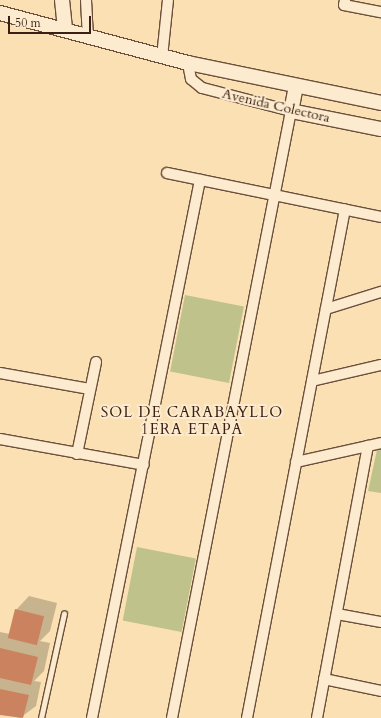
<!DOCTYPE html>
<style>
body{margin:0}
#map{position:relative;width:381px;height:718px;overflow:hidden;background:#fae0b3;font-family:Cardo,serif}
div>[style]{position:absolute}
.green>*{inset:0;background:#c0c28b;transform-origin:0 0}
.shadow>*{inset:0;background:#0003}
.building>*{inset:0;background:#cb835f;transform-origin:0 0}
.roads{filter:drop-shadow(1px 0 #6b4f3c) drop-shadow(-1px 0 #6b4f3c) drop-shadow(0 1px #6b4f3c) drop-shadow(0 -1px #6b4f3c)}
.lane>*{height:5px;margin:-2.5px;padding:0 2.5px;transform-origin:2.5px;border-radius:2.5px;background:#fcebce}
.street>*{height:10px;margin:-5px;padding:0 5px;transform-origin:5px;border-radius:5px;background:#fcebce}
.secondary>*{height:14px;margin:-7px;padding:0 7px;transform-origin:7px;border-radius:7px;background:#fcebce}
span{translate:-50% -50%;white-space:nowrap;text-align:center;line-height:1.15;-webkit-text-stroke:4px #fcebce;paint-order:stroke}
.street-label{font-size:14px;color:#3b1f14}
.neighbourhood-label{font-size:15px;color:#3b1f14;letter-spacing:1px}
.scale{position:absolute;left:8px;top:16px;width:83px;height:18px;box-sizing:border-box;border:2px solid #3b1f14;border-top:0;padding-left:5px;font-size:12px;line-height:14px;white-space:nowrap;color:#3b1f14;-webkit-text-stroke:3px #fcebce;paint-order:stroke}
</style>
<div id="map">
<div class="green">
<div style="left:185px;top:295px;width:60px;height:78px;rotate:11deg"></div>
<div style="clip-path:polygon(381px 449px,381px 493px,368px 491px,377px 450px)"></div>
<div style="left:137px;top:547px;width:60px;height:75px;rotate:11deg"></div>
</div>
<div class="shadow">
<div style="clip-path:polygon(29px 596px,57px 603px,50px 631px,40px 641px,50px 643px,44px 671px,34px 681px,41px 682px,36px 706px,20px 718px,0 713px,0 632px,10px 634px,16px 610px)"></div>
</div>
<div class="building">
<div style="left:15px;top:609px;width:30px;height:30px;rotate:14deg"></div>
<div style="clip-path:polygon(0 648px,38px 657px,31px 685px,0 678px)"></div>
<div style="clip-path:polygon(0 689px,29px 695px,23px 718px,0 715px)"></div>
</div>
<div class="roads">
<div class="lane">
<div style="left:41px;top:718px;width:107px;rotate:-77.6deg"></div>
</div>
<div class="street">
<div style="left:86px;top:0;width:36px;rotate:87deg"></div>
<div style="left:345px;top:0;width:5px;rotate:101deg"></div>
<div style="left:344px;top:5px;width:38px;rotate:11deg"></div>
<div style="left:162px;top:57px;width:57px;rotate:-84deg"></div>
<div style="left:167px;top:173px;width:218px;rotate:11.6deg"></div>
<div style="left:326px;top:309px;width:58px;rotate:-17.2deg"></div>
<div style="left:0;top:373px;width:91px;rotate:10.1deg"></div>
<div style="left:312px;top:381px;width:71px;rotate:-13.1deg"></div>
<div style="left:0;top:439px;width:146px;rotate:10.2deg"></div>
<div style="left:77px;top:454px;width:94px;rotate:-78.3deg"></div>
<div style="left:296px;top:462px;width:87px;rotate:-12.6deg"></div>
<div style="left:337px;top:614px;width:45px;rotate:10.3deg"></div>
<div style="left:324px;top:679px;width:58px;rotate:11.9deg"></div>
<div style="left:92px;top:718px;width:549px;rotate:-78.65deg"></div>
<div style="left:172px;top:718px;width:619px;rotate:-78.91deg"></div>
<div style="left:291px;top:111px;width:92px;rotate:-165.5deg"></div>
<div style="left:202px;top:88px;width:14px;rotate:-141deg"></div>
<div style="left:191px;top:79px;width:16px;rotate:-101deg"></div>
<div style="left:247px;top:718px;width:518px;rotate:-79.1deg"></div>
<div style="left:317px;top:718px;width:277px;rotate:-79.4deg"></div>
</div>
<div class="secondary">
<div style="left:62px;top:0;width:29px;rotate:84deg"></div>
<div style="left:0;top:13px;width:195px;rotate:14.9deg"></div>
<div style="left:188px;top:63px;width:197px;rotate:11.7deg"></div>
<div style="left:296px;top:86px;width:25px;rotate:101deg"></div>
<div style="left:291px;top:111px;width:92px;rotate:11.3deg"></div>
</div>
</div>
<div class="street-label">
<span style="left:276px;top:106px;rotate:13deg">Avenida Colectora</span>
</div>
<div class="neighbourhood-label">
<span style="left:192px;top:421px">SOL DE CARABAYLLO<br>1ERA ETAPA</span>
</div>
<div class="scale">50 m</div>
</div>
